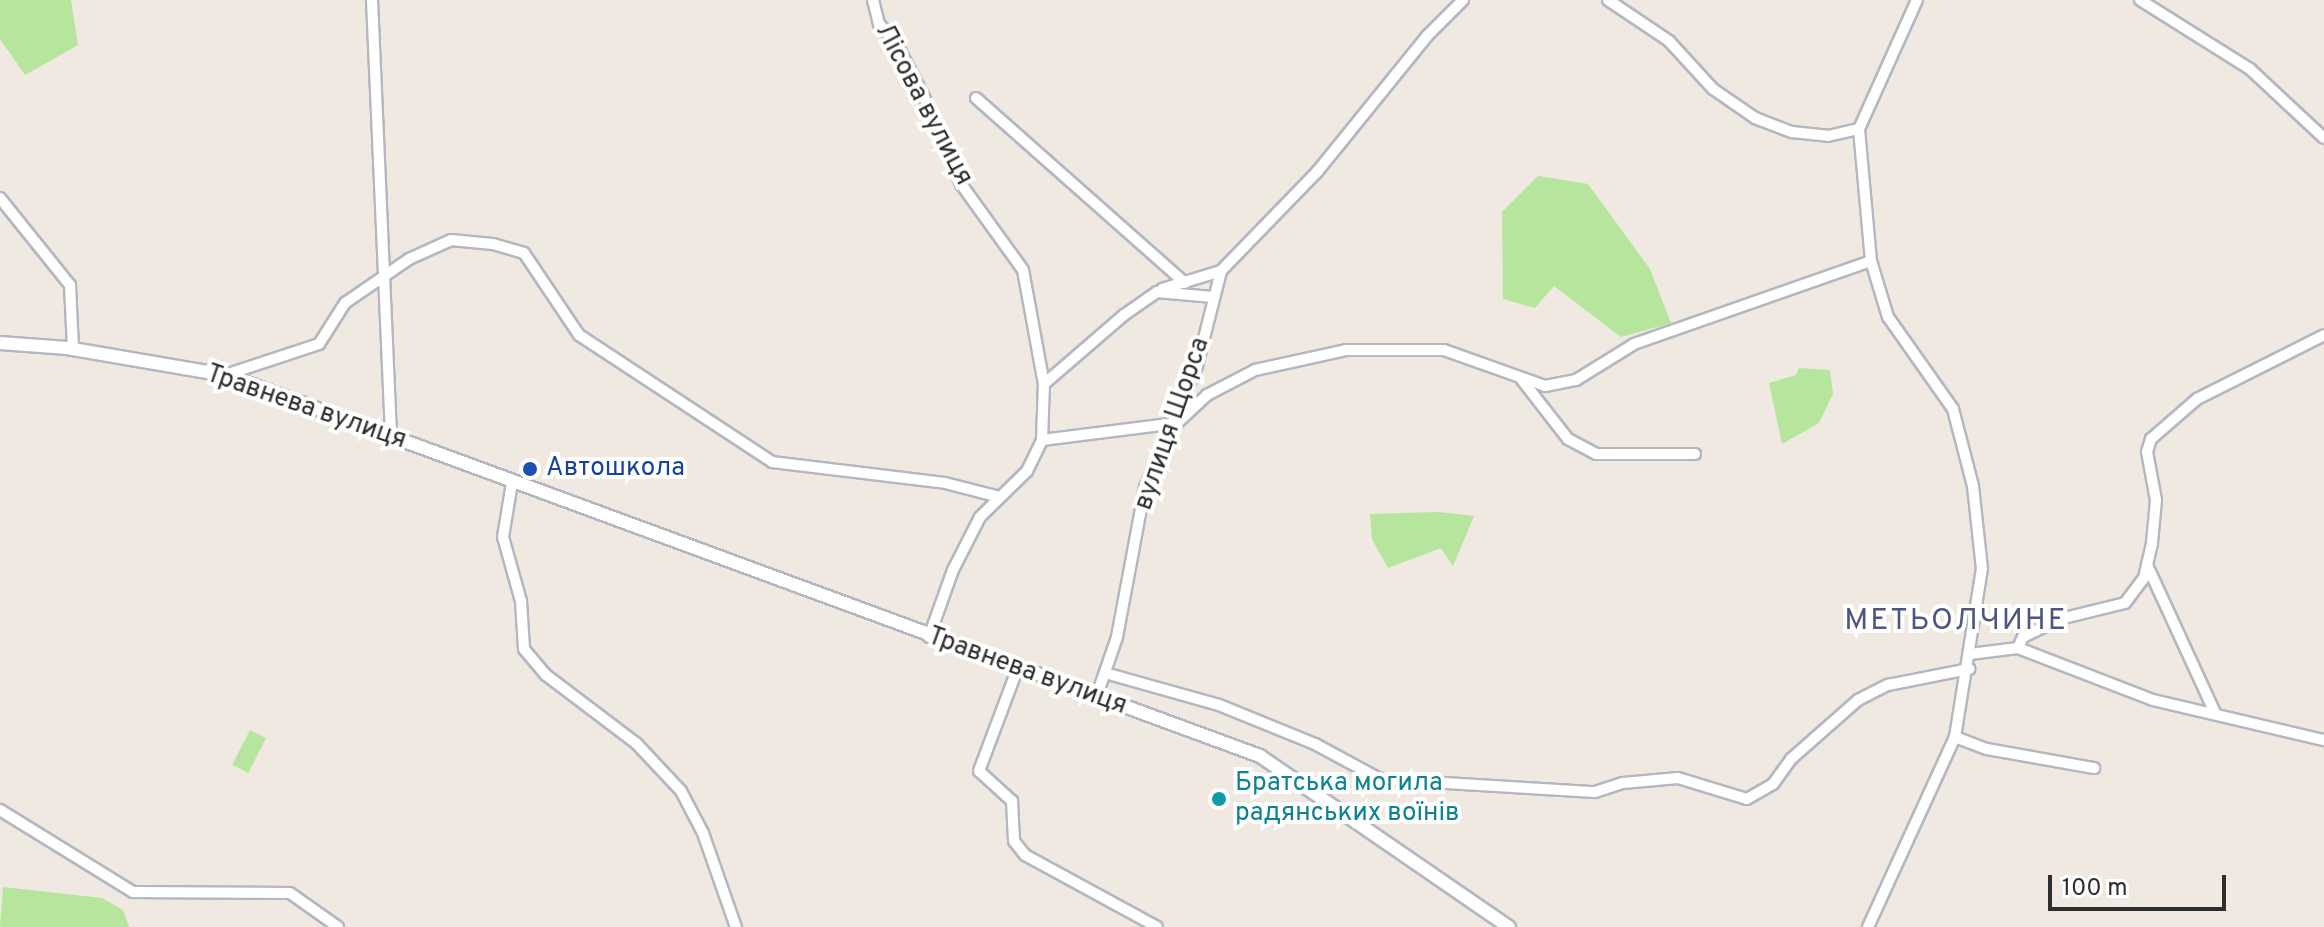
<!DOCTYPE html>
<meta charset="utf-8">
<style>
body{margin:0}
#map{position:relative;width:2324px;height:927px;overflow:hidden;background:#efe9e1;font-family:Overpass,sans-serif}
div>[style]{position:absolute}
.green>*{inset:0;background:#b6e59e;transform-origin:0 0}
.roads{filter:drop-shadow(2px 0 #b4b7c1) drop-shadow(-2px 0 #b4b7c1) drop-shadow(0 2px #b4b7c1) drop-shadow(0 -2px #b4b7c1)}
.minor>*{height:10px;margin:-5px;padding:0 5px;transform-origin:5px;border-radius:5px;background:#fff}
.tertiary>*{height:12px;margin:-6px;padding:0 6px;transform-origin:6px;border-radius:6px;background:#fff}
.dots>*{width:22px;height:22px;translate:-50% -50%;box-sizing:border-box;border:4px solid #fff;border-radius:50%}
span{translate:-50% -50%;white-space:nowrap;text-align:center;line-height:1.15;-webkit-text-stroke:8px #fff;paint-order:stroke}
.street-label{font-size:26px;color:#2e2e2e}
.transit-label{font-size:26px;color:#164399}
.left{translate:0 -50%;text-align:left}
.culture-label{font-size:26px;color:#0d838f}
.quarter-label{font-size:30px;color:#4d5680;letter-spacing:2px}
.scale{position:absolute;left:2048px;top:875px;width:178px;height:36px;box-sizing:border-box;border:4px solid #2e2e2e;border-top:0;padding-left:10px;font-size:24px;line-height:28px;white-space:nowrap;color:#2e2e2e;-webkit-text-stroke:6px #fff;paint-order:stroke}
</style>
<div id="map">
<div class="green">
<div style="clip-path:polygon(0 0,71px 0,78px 45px,25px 75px,0 39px)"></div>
<div style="clip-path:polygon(1538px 176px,1588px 184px,1650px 269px,1671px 323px,1621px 337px,1554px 286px,1535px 308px,1503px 299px,1502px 212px)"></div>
<div style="clip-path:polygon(1799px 368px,1830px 370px,1833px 394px,1819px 423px,1782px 444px,1769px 383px,1796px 375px)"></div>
<div style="clip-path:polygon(1439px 512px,1474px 516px,1453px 566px,1441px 548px,1388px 568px,1372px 539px,1370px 514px)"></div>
<div style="left:250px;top:730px;width:18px;height:39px;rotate:27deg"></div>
<div style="clip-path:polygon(3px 887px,102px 898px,123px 910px,129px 927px,0 927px)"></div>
</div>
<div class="roads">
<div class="minor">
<div style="left:372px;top:0;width:437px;rotate:87.5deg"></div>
<div style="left:873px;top:0;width:25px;rotate:76deg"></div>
<div style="left:879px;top:24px;width:23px;rotate:47deg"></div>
<div style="left:895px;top:41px;width:63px;rotate:62.6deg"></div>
<div style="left:924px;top:97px;width:95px;rotate:67deg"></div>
<div style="left:961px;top:184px;width:106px;rotate:54.2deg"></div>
<div style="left:1023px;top:270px;width:116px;rotate:79.6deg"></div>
<div style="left:1608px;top:0;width:73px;rotate:33.9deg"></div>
<div style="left:1669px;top:41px;width:65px;rotate:47.5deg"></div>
<div style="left:1713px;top:89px;width:51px;rotate:34.6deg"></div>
<div style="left:1755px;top:118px;width:40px;rotate:21deg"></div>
<div style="left:1792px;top:132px;width:36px;rotate:6deg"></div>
<div style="left:1828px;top:136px;width:32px;rotate:-13deg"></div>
<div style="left:2140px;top:0;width:130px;rotate:32.1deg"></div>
<div style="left:2250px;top:69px;width:101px;rotate:43deg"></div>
<div style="left:976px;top:98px;width:279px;rotate:41.5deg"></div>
<div style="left:0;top:198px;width:112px;rotate:51.2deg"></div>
<div style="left:70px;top:285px;width:64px;rotate:87.3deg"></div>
<div style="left:1162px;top:289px;width:62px;rotate:-17deg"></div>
<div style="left:225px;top:375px;width:99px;rotate:-18.3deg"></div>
<div style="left:319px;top:344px;width:49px;rotate:-57.6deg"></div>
<div style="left:345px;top:303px;width:78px;rotate:-34.5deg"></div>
<div style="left:409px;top:259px;width:46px;rotate:-24.3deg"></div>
<div style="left:451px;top:240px;width:42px;rotate:5.4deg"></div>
<div style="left:493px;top:244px;width:32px;rotate:16deg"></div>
<div style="left:524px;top:253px;width:99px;rotate:56.1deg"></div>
<div style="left:579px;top:335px;width:231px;rotate:33.3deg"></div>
<div style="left:772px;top:462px;width:174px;rotate:6.9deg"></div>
<div style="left:945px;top:483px;width:53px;rotate:14.3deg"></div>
<div style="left:1522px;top:380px;width:75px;rotate:52.1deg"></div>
<div style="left:1568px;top:439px;width:32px;rotate:28deg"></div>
<div style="left:1596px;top:454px;width:99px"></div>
<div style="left:1042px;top:440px;width:56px;rotate:-88deg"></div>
<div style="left:1044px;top:384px;width:106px;rotate:-40.8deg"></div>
<div style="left:1124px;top:315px;width:40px;rotate:-34.9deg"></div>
<div style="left:1157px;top:292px;width:56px;rotate:5.1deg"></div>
<div style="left:512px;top:483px;width:55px;rotate:99.5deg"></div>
<div style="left:503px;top:537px;width:66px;rotate:74.3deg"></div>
<div style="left:521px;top:601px;width:48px;rotate:86.4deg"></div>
<div style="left:524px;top:649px;width:34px;rotate:50deg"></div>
<div style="left:546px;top:675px;width:113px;rotate:37.1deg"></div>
<div style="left:636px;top:743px;width:66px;rotate:46.8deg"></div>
<div style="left:681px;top:791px;width:47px;rotate:62.4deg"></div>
<div style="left:703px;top:833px;width:100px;rotate:70.7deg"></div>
<div style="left:2147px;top:565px;width:163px;rotate:65.3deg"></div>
<div style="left:929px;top:637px;width:71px;rotate:-70.3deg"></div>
<div style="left:953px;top:570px;width:59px;rotate:-63deg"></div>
<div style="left:980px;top:517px;width:66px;rotate:-44.4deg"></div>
<div style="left:1027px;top:471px;width:34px;rotate:-64deg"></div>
<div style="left:1042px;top:440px;width:136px;rotate:-7.2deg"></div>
<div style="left:1177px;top:423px;width:41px;rotate:-43deg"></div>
<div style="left:1207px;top:395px;width:54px;rotate:-27.5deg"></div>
<div style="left:1255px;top:370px;width:93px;rotate:-12.4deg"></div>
<div style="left:1346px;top:350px;width:98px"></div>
<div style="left:1444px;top:350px;width:107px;rotate:19.6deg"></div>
<div style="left:1545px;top:386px;width:32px;rotate:-11deg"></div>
<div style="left:1576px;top:380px;width:68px;rotate:-31.8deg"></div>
<div style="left:1634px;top:344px;width:251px;rotate:-19.3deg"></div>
<div style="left:2018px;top:648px;width:145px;rotate:21.1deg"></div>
<div style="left:2153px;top:700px;width:176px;rotate:13.2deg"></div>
<div style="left:1970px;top:654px;width:48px;rotate:-7.1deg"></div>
<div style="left:2018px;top:648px;width:12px;rotate:-66deg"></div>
<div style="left:2023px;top:637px;width:41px;rotate:-25.9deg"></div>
<div style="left:2060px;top:619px;width:67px;rotate:-13.8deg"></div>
<div style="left:2125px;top:603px;width:31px;rotate:-53deg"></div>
<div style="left:2144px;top:578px;width:36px;rotate:-77deg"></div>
<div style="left:2152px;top:543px;width:43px;rotate:-84.7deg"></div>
<div style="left:2156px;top:500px;width:49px;rotate:-100.6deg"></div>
<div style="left:2147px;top:452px;width:14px;rotate:-73deg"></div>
<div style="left:2151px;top:439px;width:61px;rotate:-41deg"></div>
<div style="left:2197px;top:399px;width:142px;rotate:-26.7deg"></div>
<div style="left:1017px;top:670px;width:108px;rotate:110.6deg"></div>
<div style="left:979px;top:771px;width:45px;rotate:42.3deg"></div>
<div style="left:1012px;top:801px;width:40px;rotate:87.1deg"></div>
<div style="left:1014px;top:841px;width:18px;rotate:52deg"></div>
<div style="left:1025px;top:855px;width:150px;rotate:28.6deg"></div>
<div style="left:1105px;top:673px;width:118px;rotate:15.7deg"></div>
<div style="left:1219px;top:705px;width:104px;rotate:22.1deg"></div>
<div style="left:1315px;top:744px;width:74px;rotate:28.3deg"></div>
<div style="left:1380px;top:779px;width:215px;rotate:3.5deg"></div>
<div style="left:1595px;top:792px;width:29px;rotate:-18deg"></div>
<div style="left:1623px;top:783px;width:55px;rotate:-5.2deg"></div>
<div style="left:1678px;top:778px;width:72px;rotate:16.9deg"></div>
<div style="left:1747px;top:799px;width:30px;rotate:-30deg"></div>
<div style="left:1773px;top:784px;width:31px;rotate:-54deg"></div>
<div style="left:1791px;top:759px;width:89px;rotate:-41.4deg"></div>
<div style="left:1858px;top:700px;width:34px;rotate:-27deg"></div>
<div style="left:1888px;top:685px;width:83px;rotate:-11.2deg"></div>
<div style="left:1096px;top:698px;width:65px;rotate:-71deg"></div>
<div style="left:1117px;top:637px;width:152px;rotate:-79.4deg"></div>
<div style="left:1145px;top:488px;width:133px;rotate:-66.9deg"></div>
<div style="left:1197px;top:366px;width:98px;rotate:-75.8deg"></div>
<div style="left:1221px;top:271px;width:138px;rotate:-45.9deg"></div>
<div style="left:1317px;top:172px;width:175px;rotate:-51deg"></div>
<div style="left:1427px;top:36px;width:51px;rotate:-45deg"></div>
<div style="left:1955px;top:737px;width:34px;rotate:21deg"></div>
<div style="left:1987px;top:749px;width:109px;rotate:10.1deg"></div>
<div style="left:0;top:810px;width:156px;rotate:31.7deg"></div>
<div style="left:133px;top:892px;width:157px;rotate:0.4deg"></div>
<div style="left:290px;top:893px;width:59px;rotate:35.3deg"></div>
<div style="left:1868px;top:927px;width:209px;rotate:-65.4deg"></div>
<div style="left:1955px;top:737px;width:170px;rotate:-80.9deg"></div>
<div style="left:1982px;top:569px;width:83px;rotate:-96.2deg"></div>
<div style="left:1973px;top:486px;width:80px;rotate:-104.6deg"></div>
<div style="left:1953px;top:409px;width:113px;rotate:-125.2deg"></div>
<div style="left:1888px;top:317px;width:59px;rotate:-106.9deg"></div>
<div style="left:1871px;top:261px;width:133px;rotate:-95.2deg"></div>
<div style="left:1859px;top:129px;width:141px;rotate:-65.8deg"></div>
</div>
<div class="tertiary">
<div style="left:0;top:343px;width:67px;rotate:4.3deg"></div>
<div style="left:67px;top:348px;width:160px;rotate:9.7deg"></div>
<div style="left:225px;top:375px;width:1103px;rotate:20.21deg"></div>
<div style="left:1260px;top:756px;width:302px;rotate:34.5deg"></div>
</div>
</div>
<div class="dots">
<div style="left:530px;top:469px;background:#1a4fb4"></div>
<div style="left:1219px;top:799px;background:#0f9aa8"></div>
</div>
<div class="street-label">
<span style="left:923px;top:105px;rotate:62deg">Лісова вулиця</span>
<span style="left:306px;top:408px;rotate:19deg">Травнева вулиця</span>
<span style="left:1173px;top:424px;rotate:-71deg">вулиця Щорса</span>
<span style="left:1027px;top:672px;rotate:20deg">Травнева вулиця</span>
</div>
<div class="transit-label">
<span class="left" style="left:546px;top:469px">Автошкола</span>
</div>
<div class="culture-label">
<span class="left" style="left:1235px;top:799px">Братська могила<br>радянських воїнів</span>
</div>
<div class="quarter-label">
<span style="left:1956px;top:622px">МЕТЬОЛЧИНЕ</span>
</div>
<div class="scale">100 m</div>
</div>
